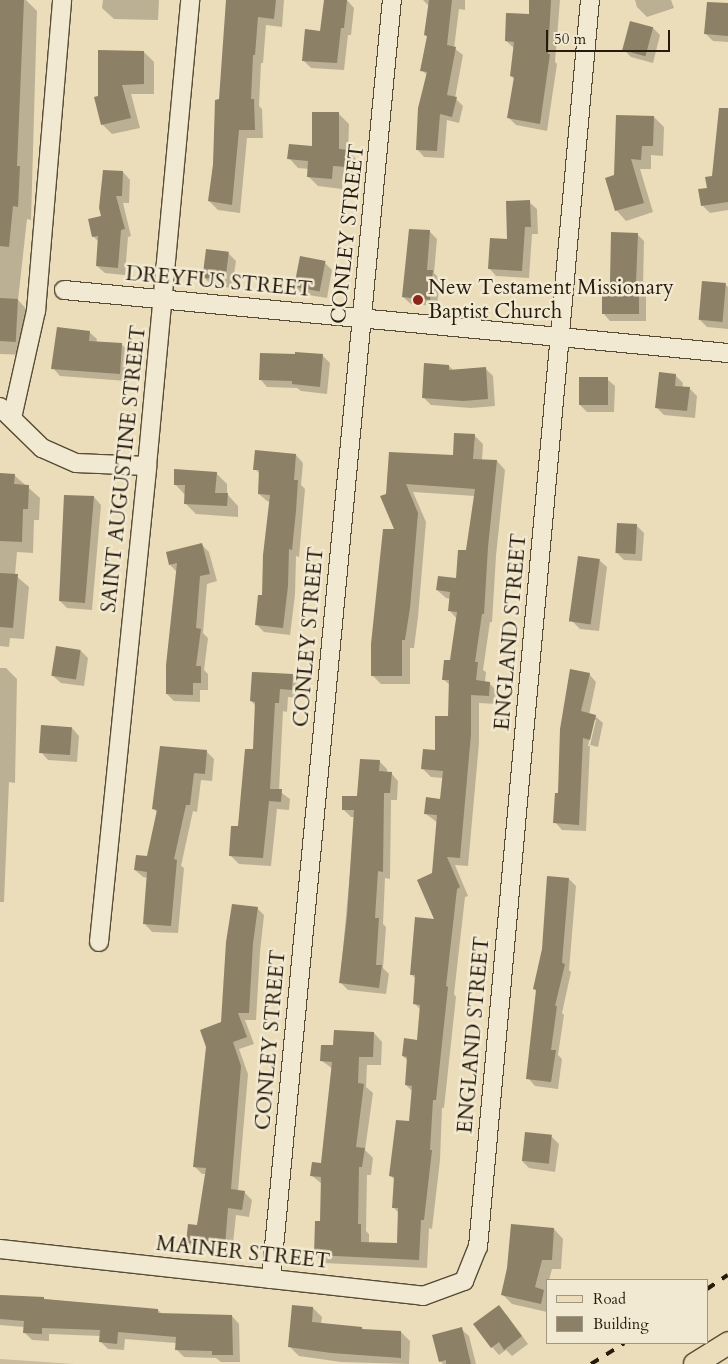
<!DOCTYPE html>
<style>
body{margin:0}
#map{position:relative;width:728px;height:1364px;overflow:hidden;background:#ebddb9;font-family:Cardo,serif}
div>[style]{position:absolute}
.green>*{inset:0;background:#cabc9c}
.shadow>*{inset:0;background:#0003}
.building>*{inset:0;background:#8c8066;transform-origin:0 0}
.roads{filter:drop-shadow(1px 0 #574c37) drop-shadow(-1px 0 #574c37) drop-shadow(0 1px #574c37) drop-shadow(0 -1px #574c37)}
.minor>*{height:18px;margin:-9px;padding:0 9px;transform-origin:9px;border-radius:9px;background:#f2e9d2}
.major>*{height:22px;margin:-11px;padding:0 11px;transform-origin:11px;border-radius:11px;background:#ebddb9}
.rail>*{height:4px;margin-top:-2px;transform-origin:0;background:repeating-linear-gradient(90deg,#261b0c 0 9px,transparent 0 18px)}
.dots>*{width:14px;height:14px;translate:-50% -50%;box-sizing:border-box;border:2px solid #f2e9d2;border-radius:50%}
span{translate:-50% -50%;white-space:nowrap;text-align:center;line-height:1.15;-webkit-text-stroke:5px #f2e9d2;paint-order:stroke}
.street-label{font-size:21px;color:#261b0c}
.poi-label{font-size:21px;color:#261b0c}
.left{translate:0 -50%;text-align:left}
.legend{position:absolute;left:546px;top:1279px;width:162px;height:65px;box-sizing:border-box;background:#f2e9d2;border:1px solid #a09783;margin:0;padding:6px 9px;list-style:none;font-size:15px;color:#261b0c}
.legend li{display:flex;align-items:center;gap:10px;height:25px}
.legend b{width:25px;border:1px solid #a09783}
.scale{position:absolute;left:546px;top:30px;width:124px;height:22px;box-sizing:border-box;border:2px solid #261b0c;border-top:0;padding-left:6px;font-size:15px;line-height:18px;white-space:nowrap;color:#261b0c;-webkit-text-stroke:4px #f2e9d2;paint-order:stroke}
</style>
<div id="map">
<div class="green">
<div style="clip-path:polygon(0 1359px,74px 1364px,0 1364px)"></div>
</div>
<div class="shadow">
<div style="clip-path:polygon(0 0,26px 0,37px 11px,31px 220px,27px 219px,18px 300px,31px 314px,29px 355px,0 354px)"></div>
<div style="clip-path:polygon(103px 0,159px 0,158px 20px,114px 19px,102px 8px)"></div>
<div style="clip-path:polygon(227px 0,284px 0,282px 27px,266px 25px,263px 63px,261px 63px,259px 106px,262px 109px,263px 138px,247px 138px,240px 213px,218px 210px,209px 201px,220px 101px)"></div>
<div style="clip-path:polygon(325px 0,347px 0,354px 8px,351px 35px,348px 35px,344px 70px,311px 68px,303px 60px,321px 32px)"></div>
<div style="clip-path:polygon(423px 0,465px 0,465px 10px,459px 9px,454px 48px,463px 55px,455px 98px,463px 106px,459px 123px,447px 120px,444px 158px,424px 157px,417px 149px,428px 76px,422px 70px,428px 37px,426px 35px,429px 6px)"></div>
<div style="clip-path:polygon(531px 0,560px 0,555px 62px,557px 64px,547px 131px,516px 125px,508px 117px,515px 80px,511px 76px,515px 49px,506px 41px,530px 15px)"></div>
<div style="clip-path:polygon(635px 0,671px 0,674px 8px,647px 17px,637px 7px)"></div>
<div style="clip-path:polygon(728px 4px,728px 42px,713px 41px,706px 34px)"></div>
<div style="clip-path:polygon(653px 28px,660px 35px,653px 63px,631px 57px,624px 50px)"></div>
<div style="clip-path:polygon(144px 52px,154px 62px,154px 94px,131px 94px,140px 128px,112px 134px,102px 124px,96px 98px)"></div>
<div style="clip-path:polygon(728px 112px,728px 210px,710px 213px,702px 205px,713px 177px)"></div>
<div style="clip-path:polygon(339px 114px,349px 124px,348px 151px,358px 161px,357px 176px,343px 175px,342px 189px,318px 186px,308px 176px,309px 169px,298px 168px,289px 158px,313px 148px)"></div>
<div style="clip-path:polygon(654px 117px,664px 127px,663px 156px,651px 155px,651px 169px,640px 169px,653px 212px,626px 221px,617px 211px,607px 179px,616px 176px)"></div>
<div style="clip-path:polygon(123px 172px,130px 180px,129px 203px,123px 203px,131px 236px,128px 237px,125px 275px,105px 273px,97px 266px,99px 242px,93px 236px)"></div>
<div style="clip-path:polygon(529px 202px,537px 209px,538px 234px,532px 234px,529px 278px,496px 276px,489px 268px,509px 240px)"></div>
<div style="clip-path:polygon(429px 231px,437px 239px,434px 273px,440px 279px,437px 306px,411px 304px,403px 297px)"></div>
<div style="clip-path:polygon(637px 234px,644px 241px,643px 289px,646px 291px,646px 321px,610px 321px,603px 313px,611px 284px)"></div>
<div style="clip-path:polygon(228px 253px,236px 261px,232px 288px,211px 285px,204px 277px)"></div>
<div style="clip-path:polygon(325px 263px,332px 270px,327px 298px,302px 294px,295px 286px)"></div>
<div style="clip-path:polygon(726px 285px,728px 287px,728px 329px,707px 327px,700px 320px)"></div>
<div style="clip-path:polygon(89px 332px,97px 339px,96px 343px,121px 344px,129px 351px,127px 381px,60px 376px,53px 368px)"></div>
<div style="clip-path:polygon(323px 356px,330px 363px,327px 394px,301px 391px,297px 388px,267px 387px,260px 379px)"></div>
<div style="clip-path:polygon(449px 366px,453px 370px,485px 368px,493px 376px,495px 406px,471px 408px,431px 405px,423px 397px)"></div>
<div style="clip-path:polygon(675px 375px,683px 383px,682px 388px,689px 388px,697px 396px,695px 418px,664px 415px,656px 407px)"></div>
<div style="clip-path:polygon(607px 379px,615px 386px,614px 412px,587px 412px,579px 404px)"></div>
<div style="clip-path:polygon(474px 435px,483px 444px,482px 460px,497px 461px,505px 470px,496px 556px,492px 622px,490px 622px,483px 670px,486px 672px,485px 682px,489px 683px,498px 692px,497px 704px,479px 703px,479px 743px,468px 866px,455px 865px,468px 896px,465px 897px,454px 994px,456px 997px,444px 1108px,442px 1108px,440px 1160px,432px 1229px,429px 1228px,427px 1268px,324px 1263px,315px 1255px,321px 1222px,322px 1184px,311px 1175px,322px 1164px,333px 1069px,322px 1061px,334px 1047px,374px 1033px,382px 1042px,381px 1065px,367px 1065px,366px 1087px,373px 1093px,365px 1150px,373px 1158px,371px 1175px,367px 1175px,366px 1231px,369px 1234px,369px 1243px,398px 1244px,399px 1213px,393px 1207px,395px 1180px,391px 1176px,411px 1122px,413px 1092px,406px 1085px,408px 1061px,403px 1056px,418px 1041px,421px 1010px,414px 1003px,416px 979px,411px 974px,436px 920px,434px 874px,438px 823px,426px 814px,441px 800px,443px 778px,431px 777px,423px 769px,436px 751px,450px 717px,450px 685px,443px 679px,451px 661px,457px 619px,450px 611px,451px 599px,446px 598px,437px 590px,457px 580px,467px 552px,475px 496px,413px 492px,426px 522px,418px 617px,414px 648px,410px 648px,410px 684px,381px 684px,372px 675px,396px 531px,381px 497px,454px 456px)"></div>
<div style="clip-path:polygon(296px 455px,303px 463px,301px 485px,305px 489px,299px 557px,296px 556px,295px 595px,290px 635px,264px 632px,256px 624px,263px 597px,270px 502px,267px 501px,259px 494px,260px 474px,255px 469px)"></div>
<div style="clip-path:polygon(216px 473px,227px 484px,227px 494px,238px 506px,238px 517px,196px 514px,185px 503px,185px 495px,175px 484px)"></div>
<div style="clip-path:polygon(0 474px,14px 475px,40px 498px,39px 520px,34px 520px,33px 553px,17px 552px,15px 575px,29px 587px,24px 639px,10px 638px,9px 647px,0 646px)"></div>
<div style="clip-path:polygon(94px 497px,101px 505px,92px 610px,67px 608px,60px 601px)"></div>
<div style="clip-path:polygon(636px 525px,644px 533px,642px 561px,624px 560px,616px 552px)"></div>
<div style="clip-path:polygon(202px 545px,209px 552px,217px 581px,207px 584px,203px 633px,208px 638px,204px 670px,208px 674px,208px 690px,200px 690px,200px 702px,174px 701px,167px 694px,177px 572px,170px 565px)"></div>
<div style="clip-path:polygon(599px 560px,607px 567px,599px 631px,580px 629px,573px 622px)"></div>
<div style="clip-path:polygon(81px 651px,88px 658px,84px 686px,61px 683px,53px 676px)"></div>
<div style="clip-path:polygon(0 668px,6px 668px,17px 679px,15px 783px,9px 782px,4px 902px,0 902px)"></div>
<div style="clip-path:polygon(589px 674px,596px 682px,589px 715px,595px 716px,603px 723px,598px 747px,590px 745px,596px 720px,594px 720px,588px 746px,590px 746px,586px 831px,562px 830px,555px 822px)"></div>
<div style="clip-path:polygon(292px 675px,301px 684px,300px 698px,288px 697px,287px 712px,283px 711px,279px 791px,290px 799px,289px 810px,277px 809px,271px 866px,239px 864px,230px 855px,239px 828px,254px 751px,256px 706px,251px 701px)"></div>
<div style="clip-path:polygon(72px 728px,79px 736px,77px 762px,48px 760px,41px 752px)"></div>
<div style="clip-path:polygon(206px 751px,214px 759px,212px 781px,201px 780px,197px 812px,193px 811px,181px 866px,184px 868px,178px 933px,152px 932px,145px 924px,148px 878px,143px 877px,135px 870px,148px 858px,158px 813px,153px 808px)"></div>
<div style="clip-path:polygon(379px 761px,387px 769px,387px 773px,391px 773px,398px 781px,397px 800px,391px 800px,390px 879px,385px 878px,383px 924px,386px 927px,383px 968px,389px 974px,386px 994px,348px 990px,340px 982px,355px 817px,351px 817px,343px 809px,358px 798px)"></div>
<div style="clip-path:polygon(569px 879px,576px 886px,569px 970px,571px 972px,562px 1013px,564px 1015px,558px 1055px,562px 1059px,558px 1089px,535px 1086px,528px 1078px,537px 992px,534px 988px)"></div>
<div style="clip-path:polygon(257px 908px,264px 915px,260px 952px,256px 1020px,245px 1020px,254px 1044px,239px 1049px,248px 1074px,238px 1191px,244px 1192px,252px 1200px,249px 1217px,236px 1215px,232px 1253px,195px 1250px,187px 1242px,198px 1226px,206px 1174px,202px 1174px,194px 1166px,222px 1023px)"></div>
<div style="clip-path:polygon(526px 1133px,552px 1137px,559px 1144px,555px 1172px,529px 1168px,522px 1161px)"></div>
<div style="clip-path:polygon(554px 1229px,563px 1239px,561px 1269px,552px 1269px,549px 1280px,547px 1280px,547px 1312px,512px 1304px,502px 1294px)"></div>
<div style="clip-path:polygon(0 1295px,158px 1310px,162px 1314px,232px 1316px,239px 1324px,240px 1362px,221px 1362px,216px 1358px,184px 1357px,176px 1349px,176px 1343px,125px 1339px,124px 1350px,108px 1349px,100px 1341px,101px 1336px,49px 1334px,49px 1341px,32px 1340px,24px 1332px,24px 1327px,0 1325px)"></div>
<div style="clip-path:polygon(313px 1308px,322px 1317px,321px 1324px,362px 1328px,364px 1331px,401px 1332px,410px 1341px,409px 1364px,341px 1362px,299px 1356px,290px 1347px)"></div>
<div style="clip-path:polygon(506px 1314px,528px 1344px,512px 1356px,506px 1350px,499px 1355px,492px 1347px)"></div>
<div style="clip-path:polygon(461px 1329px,469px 1336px,476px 1364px,443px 1364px,440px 1361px)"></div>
</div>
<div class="building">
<div style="clip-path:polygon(0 0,24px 0,17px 166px,20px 166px,18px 207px,13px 206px,9px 247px,0 246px)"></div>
<div style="clip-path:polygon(226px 0,276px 0,274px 19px,258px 17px,255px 55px,253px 55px,251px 99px,254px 99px,255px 130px,239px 130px,232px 205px,208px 201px,213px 165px,215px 100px,219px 99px)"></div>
<div style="clip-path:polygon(324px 0,347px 0,344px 28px,341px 28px,337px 63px,302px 61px,305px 29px,320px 31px)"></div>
<div style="clip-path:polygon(429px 0,452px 0,447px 45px,456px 47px,447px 95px,457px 97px,452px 117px,440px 114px,437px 151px,416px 150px,418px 108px,427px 72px,420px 71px,427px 36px,424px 35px)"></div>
<div style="clip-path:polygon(529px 0,551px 0,548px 54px,550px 54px,540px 124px,507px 118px,514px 77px,510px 76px,514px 42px,505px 41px,506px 13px,529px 14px)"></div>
<div style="clip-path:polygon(707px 2px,728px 3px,728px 36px,704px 34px)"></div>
<div style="left:630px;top:21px;width:24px;height:30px;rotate:15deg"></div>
<div style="clip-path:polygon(98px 50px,144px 51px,144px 84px,122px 85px,131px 118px,101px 125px,94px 97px,98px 96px)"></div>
<div style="clip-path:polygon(719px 108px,728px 108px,728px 202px,701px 206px,698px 189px,707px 188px,705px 177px,712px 176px)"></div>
<div style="clip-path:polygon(312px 112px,339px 112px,339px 149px,349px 150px,347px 167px,333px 166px,332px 179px,307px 177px,308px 161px,287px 159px,289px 144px,312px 146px)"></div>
<div style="clip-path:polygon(616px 115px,654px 116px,653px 146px,642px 146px,641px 160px,631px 159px,644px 203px,615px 211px,605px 178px,614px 175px)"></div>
<div style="clip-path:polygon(103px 170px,123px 171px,122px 196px,116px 196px,125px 229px,121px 230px,118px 268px,96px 266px,98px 236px,92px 237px,88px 219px,101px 216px,99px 208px)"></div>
<div style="clip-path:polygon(530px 200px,531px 227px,525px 227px,522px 271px,488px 269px,490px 238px,507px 239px,506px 201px)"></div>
<div style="clip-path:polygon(409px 229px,430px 230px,427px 270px,433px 270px,430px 300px,402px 297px)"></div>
<div style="clip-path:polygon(611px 232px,638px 233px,636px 283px,639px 283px,639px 314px,602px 314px,602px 283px,610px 283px)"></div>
<div style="left:206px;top:249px;width:23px;height:29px;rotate:7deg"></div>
<div style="left:300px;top:256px;width:26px;height:31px;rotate:11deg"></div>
<div style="left:702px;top:281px;width:24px;height:39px;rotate:5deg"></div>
<div style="left:0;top:298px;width:18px;height:43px;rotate:3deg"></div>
<div style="clip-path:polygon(57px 327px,90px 331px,89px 341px,122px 343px,120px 374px,51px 369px)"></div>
<div style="clip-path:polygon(295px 352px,323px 354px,320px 387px,292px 384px,292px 381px,259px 380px,260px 353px,295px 354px)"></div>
<div style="clip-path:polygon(424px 363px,449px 365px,449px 370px,486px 367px,488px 399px,463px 401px,422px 398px)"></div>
<div style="clip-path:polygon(659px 372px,676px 374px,675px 386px,690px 387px,687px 411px,655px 408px)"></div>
<div style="left:579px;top:377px;width:29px;height:28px"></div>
<div style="clip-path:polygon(454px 433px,475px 434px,473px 459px,497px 460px,488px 547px,484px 614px,482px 614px,475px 662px,478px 662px,476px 680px,490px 682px,489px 696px,471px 695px,471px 734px,460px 858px,447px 857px,460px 887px,457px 889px,446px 986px,448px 987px,436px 1100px,433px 1100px,430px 1150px,432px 1150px,424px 1220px,421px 1220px,419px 1260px,314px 1255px,315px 1221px,320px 1221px,321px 1177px,310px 1176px,312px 1162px,321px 1163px,332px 1062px,320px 1061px,321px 1045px,333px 1045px,334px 1030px,374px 1032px,373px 1057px,359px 1057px,358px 1083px,364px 1084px,356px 1147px,365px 1148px,362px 1167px,359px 1167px,358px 1224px,361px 1224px,361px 1242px,397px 1243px,398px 1208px,392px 1208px,394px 1177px,389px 1176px,396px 1120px,409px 1121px,412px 1086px,405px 1085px,407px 1057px,402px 1056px,404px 1038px,417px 1040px,420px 1005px,413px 1004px,415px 975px,410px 975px,415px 917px,434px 919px,417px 880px,432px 873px,437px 815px,424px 814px,426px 797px,440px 799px,443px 771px,421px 769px,423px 749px,435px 750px,435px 716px,448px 716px,449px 680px,442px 680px,444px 660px,450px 660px,457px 612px,448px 611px,450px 592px,436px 590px,438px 576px,456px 578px,458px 550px,466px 550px,475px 489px,406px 484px,418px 513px,410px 608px,405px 640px,402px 640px,402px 676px,371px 676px,371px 644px,383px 529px,394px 529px,380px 496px,386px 494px,389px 452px,453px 455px)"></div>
<div style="clip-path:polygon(255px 450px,296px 454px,294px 480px,298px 480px,296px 511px,292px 550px,289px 549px,288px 586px,283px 628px,255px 625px,258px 595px,262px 595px,263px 555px,270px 495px,258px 494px,259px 470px,253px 470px)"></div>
<div style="clip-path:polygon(174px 469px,217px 472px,215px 493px,228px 493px,227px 506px,184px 504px,185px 485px,174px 485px)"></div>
<div style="clip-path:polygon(0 473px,15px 474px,14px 484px,29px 485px,28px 509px,23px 509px,22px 542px,0 541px)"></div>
<div style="clip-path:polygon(64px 495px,94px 496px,85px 603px,59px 601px)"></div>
<div style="left:617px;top:523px;width:20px;height:30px;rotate:3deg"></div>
<div style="clip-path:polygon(202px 543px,210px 574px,200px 576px,196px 628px,201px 629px,196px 666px,201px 666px,201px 683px,193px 683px,193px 695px,166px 694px,166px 665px,177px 563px,169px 565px,166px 552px)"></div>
<div style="left:578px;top:556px;width:22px;height:66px;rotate:8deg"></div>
<div style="clip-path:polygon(0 573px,18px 574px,13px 628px,0 627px)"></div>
<div style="left:56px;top:646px;width:25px;height:30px;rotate:9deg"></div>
<div style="clip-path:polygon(570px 669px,590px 673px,581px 711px,596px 715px,590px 740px,583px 738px,579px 825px,553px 823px,555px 793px,558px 793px,560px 729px)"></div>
<div style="clip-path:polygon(252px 672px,293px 674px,292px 690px,280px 689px,279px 703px,275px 703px,270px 789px,282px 789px,281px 802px,269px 801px,263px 858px,229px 856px,231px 826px,238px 826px,245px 749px,253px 749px,255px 702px,250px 701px)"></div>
<div style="left:41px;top:725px;width:31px;height:28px;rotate:4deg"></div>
<div style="clip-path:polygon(160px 746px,207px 750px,205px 774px,194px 773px,190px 805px,186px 805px,174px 859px,177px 860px,171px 926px,143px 924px,147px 872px,134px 870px,136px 855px,147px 856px,157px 810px,152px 809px)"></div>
<div style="clip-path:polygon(360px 759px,380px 760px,379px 771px,392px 772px,390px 793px,384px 793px,383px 872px,378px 871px,375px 918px,379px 918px,376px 965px,382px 965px,379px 988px,339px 983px,347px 916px,354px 810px,342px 810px,342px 796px,357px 796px)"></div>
<div style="clip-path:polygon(547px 876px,569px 878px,562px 963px,565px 964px,555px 1006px,557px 1006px,551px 1050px,556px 1050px,551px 1082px,526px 1079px,536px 990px,533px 989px,542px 949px)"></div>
<div style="clip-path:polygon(232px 904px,258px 907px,253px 943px,249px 1013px,238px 1013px,247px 1037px,233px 1042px,241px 1066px,231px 1189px,245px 1191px,242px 1210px,228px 1208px,225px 1246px,186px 1243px,188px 1224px,197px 1225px,206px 1168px,193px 1167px,206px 1047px,200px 1030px,221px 1022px,226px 942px)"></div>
<div style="left:525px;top:1132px;width:27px;height:29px;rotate:6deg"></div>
<div style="clip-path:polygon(511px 1224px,554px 1228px,552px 1260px,542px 1260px,535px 1287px,544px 1290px,541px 1304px,501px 1295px,507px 1268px)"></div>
<div style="clip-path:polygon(0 1295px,44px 1297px,44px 1299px,158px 1309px,158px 1313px,232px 1315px,233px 1355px,212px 1355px,212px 1351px,175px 1350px,176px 1337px,118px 1332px,117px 1344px,99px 1342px,100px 1330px,42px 1328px,42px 1334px,23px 1333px,24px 1321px,0 1319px)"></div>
<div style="clip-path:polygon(292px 1305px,313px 1307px,312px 1322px,362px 1327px,362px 1329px,401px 1331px,401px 1358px,331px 1353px,288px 1347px)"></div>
<div style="clip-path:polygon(499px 1305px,522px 1336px,504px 1350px,499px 1342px,491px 1348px,473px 1324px)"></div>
<div style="clip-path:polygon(462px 1327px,471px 1364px,446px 1364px,446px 1360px,439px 1362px,432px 1335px)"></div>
</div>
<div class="roads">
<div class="minor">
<div style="left:64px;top:290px;width:667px;rotate:5.42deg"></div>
<div style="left:0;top:407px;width:59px;rotate:44.3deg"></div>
<div style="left:42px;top:448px;width:37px;rotate:24deg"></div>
<div style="left:76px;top:463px;width:71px;rotate:2.4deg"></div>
<div style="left:12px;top:418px;width:110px;rotate:-77.4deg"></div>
<div style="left:36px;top:311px;width:312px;rotate:-85.2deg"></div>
<div style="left:99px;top:942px;width:478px;rotate:-84.2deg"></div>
<div style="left:147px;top:466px;width:468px;rotate:-84.7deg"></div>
<div style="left:0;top:1249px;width:426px;rotate:6.3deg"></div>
<div style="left:423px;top:1296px;width:44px;rotate:-20.1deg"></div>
<div style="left:464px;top:1281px;width:37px;rotate:-68deg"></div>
<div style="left:478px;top:1247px;width:1252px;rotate:-84.87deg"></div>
<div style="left:271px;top:1279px;width:1285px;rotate:-84.6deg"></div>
</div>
<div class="major">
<div style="left:695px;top:1364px;width:39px;rotate:-32deg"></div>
</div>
</div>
<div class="rail">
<div style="left:707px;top:1289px;width:25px;rotate:-34deg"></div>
<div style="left:591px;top:1364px;width:39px;rotate:-32deg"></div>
</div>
<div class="dots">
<div style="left:418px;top:300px;background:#8f2418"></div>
</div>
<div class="street-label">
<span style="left:348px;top:234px;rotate:-84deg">CONLEY STREET</span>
<span style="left:219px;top:282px;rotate:5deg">DREYFUS STREET</span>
<span style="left:124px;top:469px;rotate:-84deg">SAINT AUGUSTINE STREET</span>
<span style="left:511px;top:632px;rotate:-85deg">ENGLAND STREET</span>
<span style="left:309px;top:637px;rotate:-85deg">CONLEY STREET</span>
<span style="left:474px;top:1035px;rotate:-85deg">ENGLAND STREET</span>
<span style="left:271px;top:1040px;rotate:-85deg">CONLEY STREET</span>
<span style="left:243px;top:1253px;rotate:6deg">MAINER STREET</span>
</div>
<div class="poi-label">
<span class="left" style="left:428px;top:300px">New Testament Missionary<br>Baptist Church</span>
</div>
<ul class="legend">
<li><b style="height:6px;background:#ebddb9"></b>Road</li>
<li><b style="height:14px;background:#8c8066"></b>Building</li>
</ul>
<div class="scale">50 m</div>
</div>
